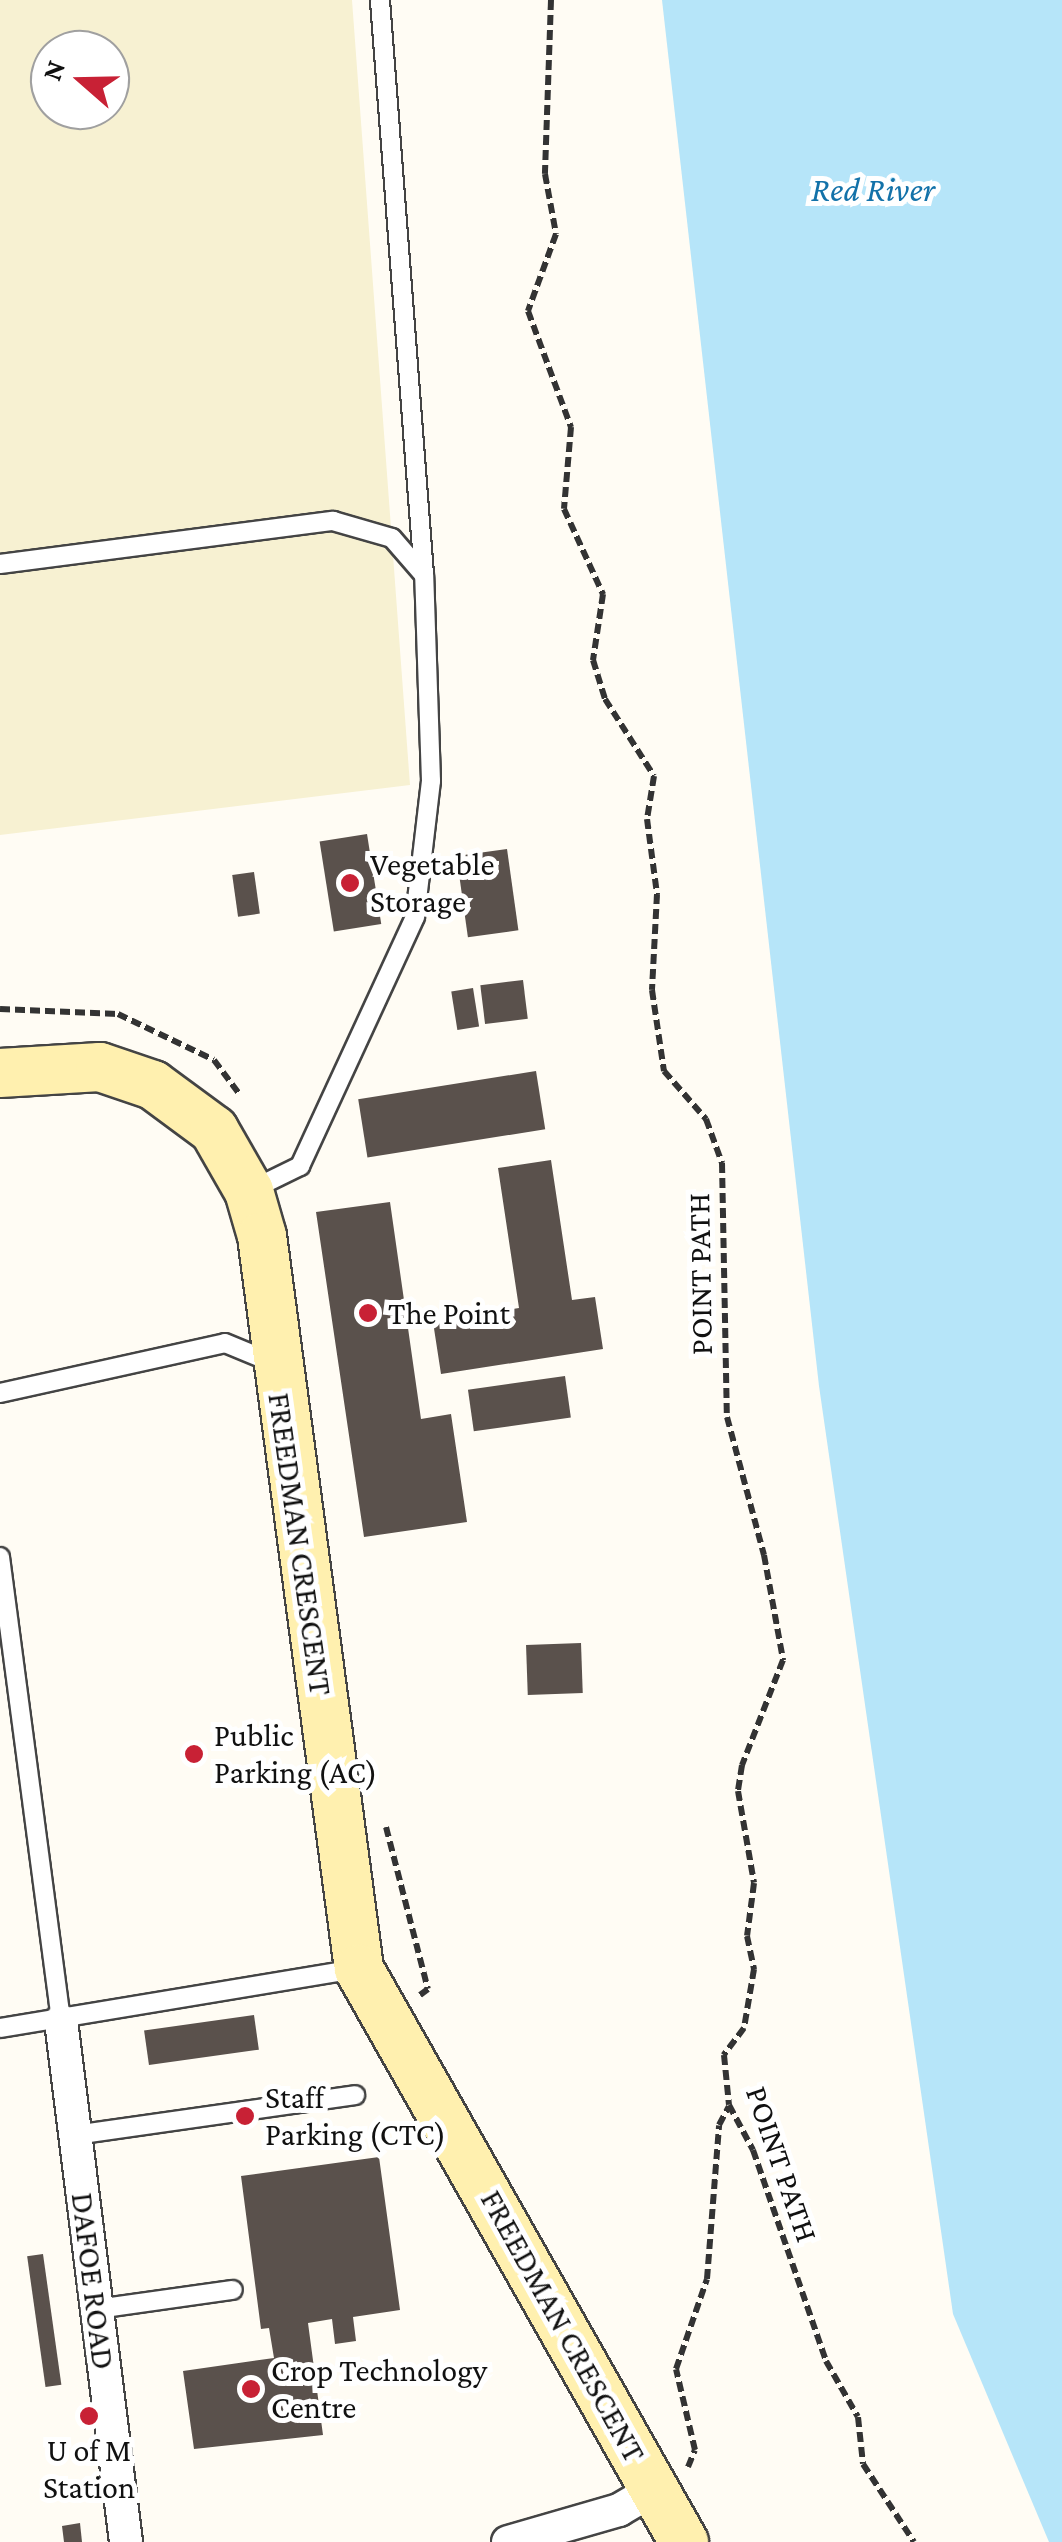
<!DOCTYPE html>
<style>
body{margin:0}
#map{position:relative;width:1062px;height:2542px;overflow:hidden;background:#fffcf4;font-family:"Crimson Pro",serif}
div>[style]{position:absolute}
.farmland>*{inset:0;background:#f7f1d2}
.water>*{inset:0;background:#b6e5f9}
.building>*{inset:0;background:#5a514c;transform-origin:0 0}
.path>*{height:6px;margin-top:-3px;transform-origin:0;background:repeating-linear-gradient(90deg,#333 0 10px,transparent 0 15px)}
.roads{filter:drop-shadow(2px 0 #444) drop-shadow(-2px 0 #444) drop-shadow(0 2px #444) drop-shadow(0 -2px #444)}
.lane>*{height:18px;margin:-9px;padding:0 9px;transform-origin:9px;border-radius:9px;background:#fff}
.street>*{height:32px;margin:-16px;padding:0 16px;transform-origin:16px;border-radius:16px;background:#fff}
.secondary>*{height:48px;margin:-24px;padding:0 24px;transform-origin:24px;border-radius:24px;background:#fff0af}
.dots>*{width:28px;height:28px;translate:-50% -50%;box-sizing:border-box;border:5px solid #fff;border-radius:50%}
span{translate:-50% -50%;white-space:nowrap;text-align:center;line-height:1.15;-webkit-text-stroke:10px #fff;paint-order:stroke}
.poi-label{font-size:32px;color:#111}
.left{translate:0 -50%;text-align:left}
.street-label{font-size:32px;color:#111}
.water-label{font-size:35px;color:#1372a9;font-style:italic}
.north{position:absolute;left:30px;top:30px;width:100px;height:100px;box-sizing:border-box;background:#fff;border:2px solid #a0a0a0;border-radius:50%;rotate:290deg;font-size:28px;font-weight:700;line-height:40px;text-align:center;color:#111}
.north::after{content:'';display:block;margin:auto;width:35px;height:45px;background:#c82135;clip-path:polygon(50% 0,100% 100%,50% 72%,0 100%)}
</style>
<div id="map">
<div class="farmland">
<div style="clip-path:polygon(evenodd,0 0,352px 0,410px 785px,0 835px,0 0,50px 50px,110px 50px,110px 110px,50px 110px,50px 50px)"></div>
</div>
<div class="water">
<div style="clip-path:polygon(662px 0,1062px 0,1062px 2542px,1049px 2542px,953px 2314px,819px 1386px)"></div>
</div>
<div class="building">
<div style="left:367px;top:834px;width:91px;height:48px;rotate:81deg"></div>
<div style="left:507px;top:849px;width:82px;height:51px;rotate:82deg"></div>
<div style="left:254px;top:872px;width:42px;height:22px;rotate:82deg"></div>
<div style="left:523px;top:980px;width:39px;height:43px;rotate:83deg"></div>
<div style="left:473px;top:988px;width:39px;height:22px;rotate:81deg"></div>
<div style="left:536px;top:1071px;width:59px;height:180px;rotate:81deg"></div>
<div style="clip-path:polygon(551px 1160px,572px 1300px,595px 1297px,603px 1349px,441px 1374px,433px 1322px,519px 1308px,498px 1168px)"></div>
<div style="clip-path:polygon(390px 1202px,421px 1419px,451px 1414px,467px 1522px,364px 1537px,316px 1212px)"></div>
<div style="left:565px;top:1376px;width:42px;height:98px;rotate:82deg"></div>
<div style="left:581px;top:1643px;width:50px;height:55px;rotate:88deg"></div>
<div style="left:254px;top:2015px;width:35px;height:111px;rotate:82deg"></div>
<div style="clip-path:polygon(379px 2157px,400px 2310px,353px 2317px,356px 2341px,335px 2344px,332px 2319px,308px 2323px,323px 2435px,194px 2449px,183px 2371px,274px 2358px,269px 2328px,261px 2329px,241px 2176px)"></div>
<div style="left:43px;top:2254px;width:132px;height:16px;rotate:82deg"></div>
<div style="clip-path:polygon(80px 2523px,82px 2542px,64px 2542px,62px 2526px)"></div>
</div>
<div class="path">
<div style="left:551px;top:0;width:174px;rotate:92deg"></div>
<div style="left:545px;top:174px;width:61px;rotate:79.6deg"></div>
<div style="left:556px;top:234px;width:82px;rotate:110deg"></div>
<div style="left:528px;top:311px;width:124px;rotate:69.7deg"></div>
<div style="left:571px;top:427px;width:82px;rotate:94.9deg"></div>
<div style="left:564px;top:509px;width:94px;rotate:65.4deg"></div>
<div style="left:603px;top:594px;width:67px;rotate:98.6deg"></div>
<div style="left:593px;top:660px;width:41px;rotate:72.9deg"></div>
<div style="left:605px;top:699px;width:91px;rotate:57.5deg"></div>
<div style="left:654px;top:776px;width:44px;rotate:99.2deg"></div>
<div style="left:647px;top:819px;width:76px;rotate:82.4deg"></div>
<div style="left:657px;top:894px;width:96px;rotate:93deg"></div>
<div style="left:652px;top:990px;width:82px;rotate:81.6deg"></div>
<div style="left:664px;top:1071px;width:64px;rotate:48.8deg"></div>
<div style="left:706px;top:1119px;width:47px;rotate:70deg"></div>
<div style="left:722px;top:1163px;width:254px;rotate:88.9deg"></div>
<div style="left:727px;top:1417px;width:143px;rotate:75deg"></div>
<div style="left:764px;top:1555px;width:107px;rotate:79.7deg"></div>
<div style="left:783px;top:1660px;width:113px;rotate:111.3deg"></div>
<div style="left:742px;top:1765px;width:26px;rotate:99deg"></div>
<div style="left:738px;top:1791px;width:93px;rotate:80.1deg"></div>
<div style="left:754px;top:1883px;width:53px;rotate:97.5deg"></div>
<div style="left:747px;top:1936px;width:34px;rotate:78deg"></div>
<div style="left:754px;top:1969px;width:60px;rotate:99.6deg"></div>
<div style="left:744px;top:2028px;width:34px;rotate:127deg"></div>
<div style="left:724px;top:2055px;width:50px;rotate:84.3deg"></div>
<div style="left:729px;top:2105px;width:51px;rotate:61.9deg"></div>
<div style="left:753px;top:2150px;width:223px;rotate:70.9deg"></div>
<div style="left:826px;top:2361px;width:64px;rotate:60.3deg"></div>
<div style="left:858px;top:2417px;width:47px;rotate:83.9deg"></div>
<div style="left:863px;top:2464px;width:93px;rotate:56.8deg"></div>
<div style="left:0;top:1009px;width:118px;rotate:2.4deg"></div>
<div style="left:118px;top:1014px;width:106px;rotate:25.6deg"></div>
<div style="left:214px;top:1060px;width:44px;rotate:53.4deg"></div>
<div style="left:386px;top:1827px;width:167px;rotate:75.5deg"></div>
<div style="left:428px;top:1989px;width:10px;rotate:143deg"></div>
<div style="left:688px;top:2467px;width:18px;rotate:-68deg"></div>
<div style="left:695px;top:2450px;width:83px;rotate:-103.2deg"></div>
<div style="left:676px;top:2369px;width:95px;rotate:-71deg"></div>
<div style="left:707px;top:2279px;width:154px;rotate:-85.5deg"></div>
<div style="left:719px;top:2125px;width:21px;rotate:-62deg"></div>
</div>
<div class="roads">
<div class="lane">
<div style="left:0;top:564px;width:336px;rotate:-7.4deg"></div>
<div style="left:333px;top:521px;width:61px;rotate:16.1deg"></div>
<div style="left:392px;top:538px;width:49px;rotate:49.1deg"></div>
<div style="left:424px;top:575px;width:577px;rotate:-94.38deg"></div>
<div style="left:249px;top:1191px;width:57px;rotate:-26.1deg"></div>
<div style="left:300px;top:1166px;width:274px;rotate:-65.2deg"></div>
<div style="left:415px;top:917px;width:137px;rotate:-83.3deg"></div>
<div style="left:431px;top:781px;width:206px;rotate:-91.9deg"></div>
<div style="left:0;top:1393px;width:230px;rotate:-12.5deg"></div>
<div style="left:225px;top:1343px;width:55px;rotate:22.4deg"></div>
<div style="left:0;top:1557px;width:468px;rotate:82.5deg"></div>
<div style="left:0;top:2028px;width:363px;rotate:-9.4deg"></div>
<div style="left:75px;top:2135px;width:283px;rotate:-8.1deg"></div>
<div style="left:97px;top:2309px;width:137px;rotate:-8deg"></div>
</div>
<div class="street">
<div style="left:61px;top:2021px;width:525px;rotate:82.89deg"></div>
<div style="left:508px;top:2542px;width:116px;rotate:-16.1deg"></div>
<div style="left:619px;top:2510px;width:42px;rotate:-30.3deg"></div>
</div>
<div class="secondary">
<div style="left:0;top:1073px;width:100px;rotate:-3.4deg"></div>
<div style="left:100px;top:1067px;width:56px;rotate:18.8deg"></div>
<div style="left:153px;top:1085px;width:76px;rotate:36.4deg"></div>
<div style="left:214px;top:1130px;width:70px;rotate:60.2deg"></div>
<div style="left:249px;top:1191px;width:47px;rotate:73.9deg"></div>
<div style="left:262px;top:1236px;width:739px;rotate:82.46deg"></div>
<div style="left:359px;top:1969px;width:659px;rotate:60.44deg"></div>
</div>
</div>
<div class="dots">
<div style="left:350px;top:883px;background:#c82135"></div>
<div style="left:368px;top:1313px;background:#c82135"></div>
<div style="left:194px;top:1754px;background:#c82135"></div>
<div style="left:245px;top:2116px;background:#c82135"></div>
<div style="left:251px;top:2389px;background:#c82135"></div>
<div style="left:89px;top:2416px;background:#c82135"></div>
</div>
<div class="poi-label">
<span class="left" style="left:370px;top:883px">Vegetable<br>Storage</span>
<span class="left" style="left:388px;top:1313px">The Point</span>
<span class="left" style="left:214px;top:1754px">Public<br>Parking (AC)</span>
<span class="left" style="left:265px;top:2116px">Staff<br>Parking (CTC)</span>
<span class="left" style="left:271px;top:2389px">Crop Technology<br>Centre</span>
<span style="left:89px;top:2469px">U of M<br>Station</span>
</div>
<div class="street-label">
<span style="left:700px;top:1274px;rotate:-91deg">POINT PATH</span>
<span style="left:300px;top:1544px;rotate:82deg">FREEDMAN CRESCENT</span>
<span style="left:782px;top:2164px;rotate:71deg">POINT PATH</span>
<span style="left:93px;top:2281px;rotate:83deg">DAFOE ROAD</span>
<span style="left:563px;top:2326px;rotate:61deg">FREEDMAN CRESCENT</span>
</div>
<div class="water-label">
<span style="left:873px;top:190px">Red River</span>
</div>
<div class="north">N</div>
</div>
